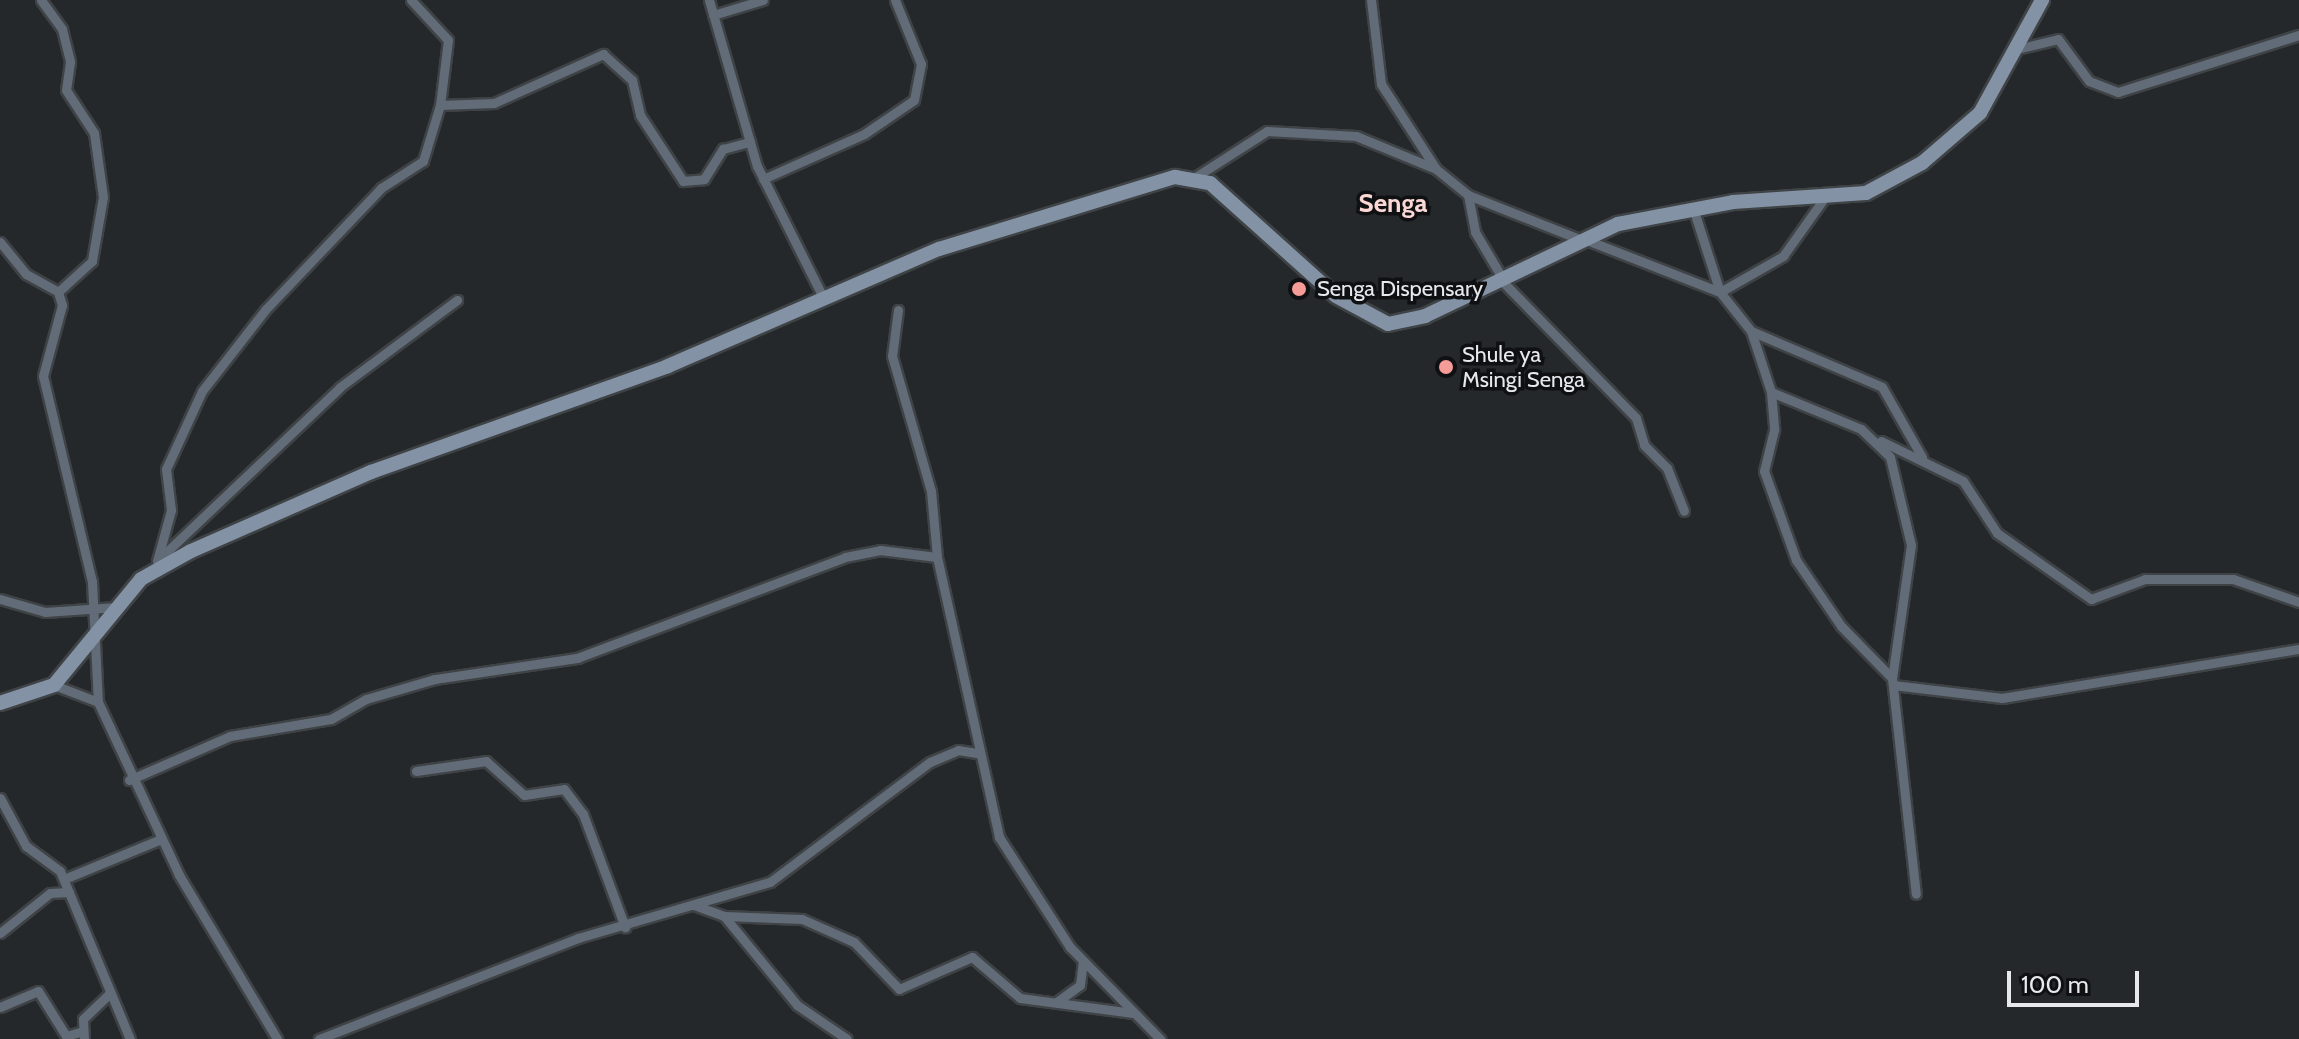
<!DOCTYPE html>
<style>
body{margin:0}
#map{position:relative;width:2299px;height:1039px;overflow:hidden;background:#24282b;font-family:Cabin,sans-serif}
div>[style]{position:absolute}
.roads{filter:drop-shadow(2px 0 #3f4346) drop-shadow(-2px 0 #3f4346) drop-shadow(0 2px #3f4346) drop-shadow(0 -2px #3f4346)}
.street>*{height:9px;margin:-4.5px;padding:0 4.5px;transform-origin:4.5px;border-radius:4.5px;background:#626c78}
.secondary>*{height:14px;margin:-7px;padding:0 7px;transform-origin:7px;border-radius:7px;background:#8393a5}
.dots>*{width:22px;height:22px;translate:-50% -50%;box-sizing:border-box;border:4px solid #0f1012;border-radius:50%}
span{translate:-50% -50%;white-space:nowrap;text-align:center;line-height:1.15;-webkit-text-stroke:7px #0f1012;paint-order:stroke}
.poi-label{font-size:22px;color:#e7e9ec}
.left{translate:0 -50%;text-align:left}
.quarter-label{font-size:26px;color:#fbd8d5;font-weight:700}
.scale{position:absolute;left:2007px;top:971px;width:132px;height:36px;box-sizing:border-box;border:4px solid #e7e9ec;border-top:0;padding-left:10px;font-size:24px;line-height:28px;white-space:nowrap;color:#e7e9ec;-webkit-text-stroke:6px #0f1012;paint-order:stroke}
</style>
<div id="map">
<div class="roads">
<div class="street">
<div style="left:41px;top:0;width:36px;rotate:54deg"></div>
<div style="left:62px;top:29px;width:34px;rotate:76deg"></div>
<div style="left:70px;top:62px;width:28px;rotate:98deg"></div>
<div style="left:66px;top:90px;width:51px;rotate:56.9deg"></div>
<div style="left:94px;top:133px;width:65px;rotate:82deg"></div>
<div style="left:103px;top:197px;width:65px;rotate:99.8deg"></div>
<div style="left:92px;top:261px;width:46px;rotate:137.6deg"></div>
<div style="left:411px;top:0;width:54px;rotate:47.2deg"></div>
<div style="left:448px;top:40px;width:65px;rotate:97deg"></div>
<div style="left:709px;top:0;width:173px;rotate:73.9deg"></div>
<div style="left:757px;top:166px;width:147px;rotate:63.3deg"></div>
<div style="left:1371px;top:0;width:85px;rotate:83.2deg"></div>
<div style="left:1381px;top:84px;width:101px;rotate:57.1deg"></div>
<div style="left:1436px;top:169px;width:41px;rotate:39.1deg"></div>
<div style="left:1468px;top:195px;width:119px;rotate:21.6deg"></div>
<div style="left:713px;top:15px;width:52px;rotate:-16.7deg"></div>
<div style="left:2017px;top:49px;width:42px;rotate:-13.7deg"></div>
<div style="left:2058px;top:39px;width:52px;rotate:53.6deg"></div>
<div style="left:2089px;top:81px;width:31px;rotate:21deg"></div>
<div style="left:2118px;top:92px;width:190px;rotate:-17.5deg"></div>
<div style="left:1197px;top:176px;width:83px;rotate:-32.7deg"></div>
<div style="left:1267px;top:131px;width:89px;rotate:3.2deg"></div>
<div style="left:1356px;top:136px;width:87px;rotate:22.4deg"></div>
<div style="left:763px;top:179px;width:111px;rotate:-24deg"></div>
<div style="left:864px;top:134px;width:60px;rotate:-34.2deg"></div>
<div style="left:914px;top:100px;width:37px;rotate:-79deg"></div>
<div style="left:921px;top:64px;width:69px;rotate:-112.1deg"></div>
<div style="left:1468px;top:195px;width:38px;rotate:79deg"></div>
<div style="left:1475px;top:232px;width:51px;rotate:59.4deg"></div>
<div style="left:1693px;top:208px;width:88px;rotate:72.2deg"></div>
<div style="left:1720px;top:292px;width:50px;rotate:51.5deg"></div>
<div style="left:1751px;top:331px;width:64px;rotate:71.8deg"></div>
<div style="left:1771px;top:392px;width:97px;rotate:22.3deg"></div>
<div style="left:1861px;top:429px;width:40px;rotate:44deg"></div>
<div style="left:1890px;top:457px;width:90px;rotate:76.6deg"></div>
<div style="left:1911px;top:545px;width:134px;rotate:98.1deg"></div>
<div style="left:1892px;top:678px;width:217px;rotate:83.7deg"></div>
<div style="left:1584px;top:239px;width:146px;rotate:21.3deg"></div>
<div style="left:1720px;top:292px;width:73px;rotate:-29.7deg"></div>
<div style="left:1783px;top:256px;width:72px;rotate:-54.6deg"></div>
<div style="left:0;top:242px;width:41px;rotate:50.9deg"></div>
<div style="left:26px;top:274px;width:37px;rotate:29deg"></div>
<div style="left:58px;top:292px;width:14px;rotate:73deg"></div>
<div style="left:62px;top:305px;width:73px;rotate:105deg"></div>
<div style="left:43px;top:376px;width:211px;rotate:76.6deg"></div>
<div style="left:92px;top:581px;width:121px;rotate:87.2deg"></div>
<div style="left:98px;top:702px;width:191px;rotate:64.9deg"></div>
<div style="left:179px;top:875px;width:191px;rotate:59.1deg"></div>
<div style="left:1500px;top:279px;width:194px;rotate:45.6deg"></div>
<div style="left:1636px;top:418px;width:28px;rotate:73deg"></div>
<div style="left:1644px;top:445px;width:33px;rotate:45deg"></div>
<div style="left:1667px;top:468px;width:46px;rotate:68.4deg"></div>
<div style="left:898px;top:310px;width:46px;rotate:97.4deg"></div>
<div style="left:892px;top:356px;width:141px;rotate:73.9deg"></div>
<div style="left:931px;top:491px;width:66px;rotate:84.8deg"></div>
<div style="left:937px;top:557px;width:287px;rotate:77.5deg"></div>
<div style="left:999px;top:837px;width:131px;rotate:57.2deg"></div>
<div style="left:1070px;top:947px;width:129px;rotate:45.6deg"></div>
<div style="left:1751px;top:331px;width:142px;rotate:23.1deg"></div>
<div style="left:1882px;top:387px;width:81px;rotate:60.3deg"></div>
<div style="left:1771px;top:392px;width:38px;rotate:85deg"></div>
<div style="left:1774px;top:430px;width:42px;rotate:103.7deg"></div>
<div style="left:1764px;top:471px;width:95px;rotate:70.2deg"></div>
<div style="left:1796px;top:560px;width:80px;rotate:55.7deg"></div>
<div style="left:1841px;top:626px;width:73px;rotate:45.6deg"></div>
<div style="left:1881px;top:441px;width:91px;rotate:26deg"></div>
<div style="left:1963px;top:481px;width:62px;rotate:56.8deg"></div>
<div style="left:1997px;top:533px;width:115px;rotate:35.1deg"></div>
<div style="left:2091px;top:599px;width:58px;rotate:-20.3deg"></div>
<div style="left:2145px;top:579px;width:88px"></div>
<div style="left:2233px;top:579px;width:70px;rotate:19.2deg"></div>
<div style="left:158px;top:560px;width:251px;rotate:-43.5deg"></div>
<div style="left:340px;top:387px;width:146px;rotate:-36.6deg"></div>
<div style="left:157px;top:561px;width:53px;rotate:-74.6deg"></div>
<div style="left:171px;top:510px;width:41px;rotate:-97deg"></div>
<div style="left:166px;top:469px;width:86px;rotate:-65.2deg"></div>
<div style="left:202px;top:391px;width:103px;rotate:-52.1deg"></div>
<div style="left:265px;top:310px;width:168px;rotate:-46.4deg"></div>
<div style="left:381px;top:188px;width:50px;rotate:-32.7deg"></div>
<div style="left:423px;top:161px;width:59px;rotate:-73.1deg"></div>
<div style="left:440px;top:105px;width:54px;rotate:-2.1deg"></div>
<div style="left:494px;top:103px;width:120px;rotate:-24.2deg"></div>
<div style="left:603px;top:54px;width:39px;rotate:42deg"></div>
<div style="left:632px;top:80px;width:36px;rotate:77deg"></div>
<div style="left:640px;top:115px;width:79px;rotate:56.9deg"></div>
<div style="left:683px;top:181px;width:21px;rotate:-5deg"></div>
<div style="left:704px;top:179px;width:36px;rotate:-58deg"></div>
<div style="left:723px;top:149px;width:28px;rotate:-15deg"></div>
<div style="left:0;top:599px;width:47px;rotate:16.1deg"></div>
<div style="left:45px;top:612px;width:72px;rotate:-4deg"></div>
<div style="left:54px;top:685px;width:47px;rotate:21.1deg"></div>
<div style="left:1893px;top:685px;width:110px;rotate:6.8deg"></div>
<div style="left:2002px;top:698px;width:301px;rotate:-9.4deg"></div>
<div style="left:416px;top:771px;width:71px;rotate:-8.1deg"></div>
<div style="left:486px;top:761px;width:51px;rotate:41.8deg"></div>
<div style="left:524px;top:795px;width:40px;rotate:-8.5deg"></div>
<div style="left:564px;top:789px;width:31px;rotate:53deg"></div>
<div style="left:583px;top:814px;width:121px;rotate:69.6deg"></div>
<div style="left:129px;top:780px;width:110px;rotate:-23.5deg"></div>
<div style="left:230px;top:736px;width:102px;rotate:-9.6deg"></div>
<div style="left:331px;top:719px;width:40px;rotate:-29.7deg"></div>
<div style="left:366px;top:699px;width:72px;rotate:-16.2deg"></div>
<div style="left:435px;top:679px;width:144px;rotate:-8.4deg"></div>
<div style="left:577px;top:658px;width:286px;rotate:-20.6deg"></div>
<div style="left:845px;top:557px;width:36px;rotate:-11deg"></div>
<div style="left:880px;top:550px;width:57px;rotate:7deg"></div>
<div style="left:0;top:798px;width:55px;rotate:61.6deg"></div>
<div style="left:26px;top:846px;width:42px;rotate:36.3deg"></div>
<div style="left:60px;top:871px;width:182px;rotate:67.4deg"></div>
<div style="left:64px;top:879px;width:105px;rotate:-22.4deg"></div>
<div style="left:694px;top:905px;width:32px;rotate:20deg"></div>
<div style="left:724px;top:916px;width:115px;rotate:50.6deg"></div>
<div style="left:797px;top:1005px;width:60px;rotate:34.2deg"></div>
<div style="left:724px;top:916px;width:78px;rotate:2.2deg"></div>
<div style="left:802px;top:919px;width:57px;rotate:23.9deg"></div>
<div style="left:854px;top:942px;width:65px;rotate:46.2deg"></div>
<div style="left:899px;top:989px;width:80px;rotate:-23.7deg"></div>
<div style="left:972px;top:957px;width:63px;rotate:40.5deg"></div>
<div style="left:1020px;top:998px;width:114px;rotate:7.6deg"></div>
<div style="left:0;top:933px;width:64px;rotate:-38.7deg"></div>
<div style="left:50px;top:893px;width:19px;rotate:-3deg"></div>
<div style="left:1058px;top:1001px;width:27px;rotate:-36deg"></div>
<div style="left:1080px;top:985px;width:23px;rotate:-83deg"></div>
<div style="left:0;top:1007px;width:41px;rotate:-22.8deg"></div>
<div style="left:38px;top:991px;width:53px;rotate:58.1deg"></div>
<div style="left:66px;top:1036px;width:18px;rotate:-16deg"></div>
<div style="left:84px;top:1039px;width:20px;rotate:-93deg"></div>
<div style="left:83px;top:1019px;width:35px;rotate:-44deg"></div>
<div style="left:319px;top:1039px;width:278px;rotate:-21.3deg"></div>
<div style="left:578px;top:938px;width:200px;rotate:-16.3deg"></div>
<div style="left:770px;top:882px;width:200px;rotate:-36.9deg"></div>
<div style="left:930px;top:762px;width:30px;rotate:-23deg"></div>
<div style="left:958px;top:750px;width:19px;rotate:9deg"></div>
</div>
<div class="secondary">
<div style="left:0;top:703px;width:57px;rotate:-18.4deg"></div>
<div style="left:54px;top:685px;width:137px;rotate:-50.6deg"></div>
<div style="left:141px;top:579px;width:57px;rotate:-29.2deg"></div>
<div style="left:191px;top:551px;width:197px;rotate:-23.7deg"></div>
<div style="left:371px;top:472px;width:315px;rotate:-19.6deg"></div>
<div style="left:668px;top:366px;width:295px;rotate:-23.4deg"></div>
<div style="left:939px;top:249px;width:247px;rotate:-17deg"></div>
<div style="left:1175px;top:177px;width:36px;rotate:10deg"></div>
<div style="left:1210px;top:183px;width:169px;rotate:41.9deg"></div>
<div style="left:1336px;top:296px;width:59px;rotate:28.3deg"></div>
<div style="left:1388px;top:324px;width:38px;rotate:-12deg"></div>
<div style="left:1425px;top:316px;width:214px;rotate:-25.5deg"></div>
<div style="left:1618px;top:224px;width:117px;rotate:-10.8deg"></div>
<div style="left:1733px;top:202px;width:133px;rotate:-3.9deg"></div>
<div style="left:1866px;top:193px;width:64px;rotate:-28.2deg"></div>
<div style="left:1922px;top:163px;width:77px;rotate:-40.8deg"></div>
<div style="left:1980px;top:113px;width:129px;rotate:-61.2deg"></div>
</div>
</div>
<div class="dots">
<div style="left:1299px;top:289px;background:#f59b98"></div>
<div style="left:1446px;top:367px;background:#f59b98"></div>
</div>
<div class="poi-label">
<span class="left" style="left:1317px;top:289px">Senga Dispensary</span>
<span class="left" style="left:1462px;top:367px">Shule ya<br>Msingi Senga</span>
</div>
<div class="quarter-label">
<span style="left:1393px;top:204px">Senga</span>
</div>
<div class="scale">100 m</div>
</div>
